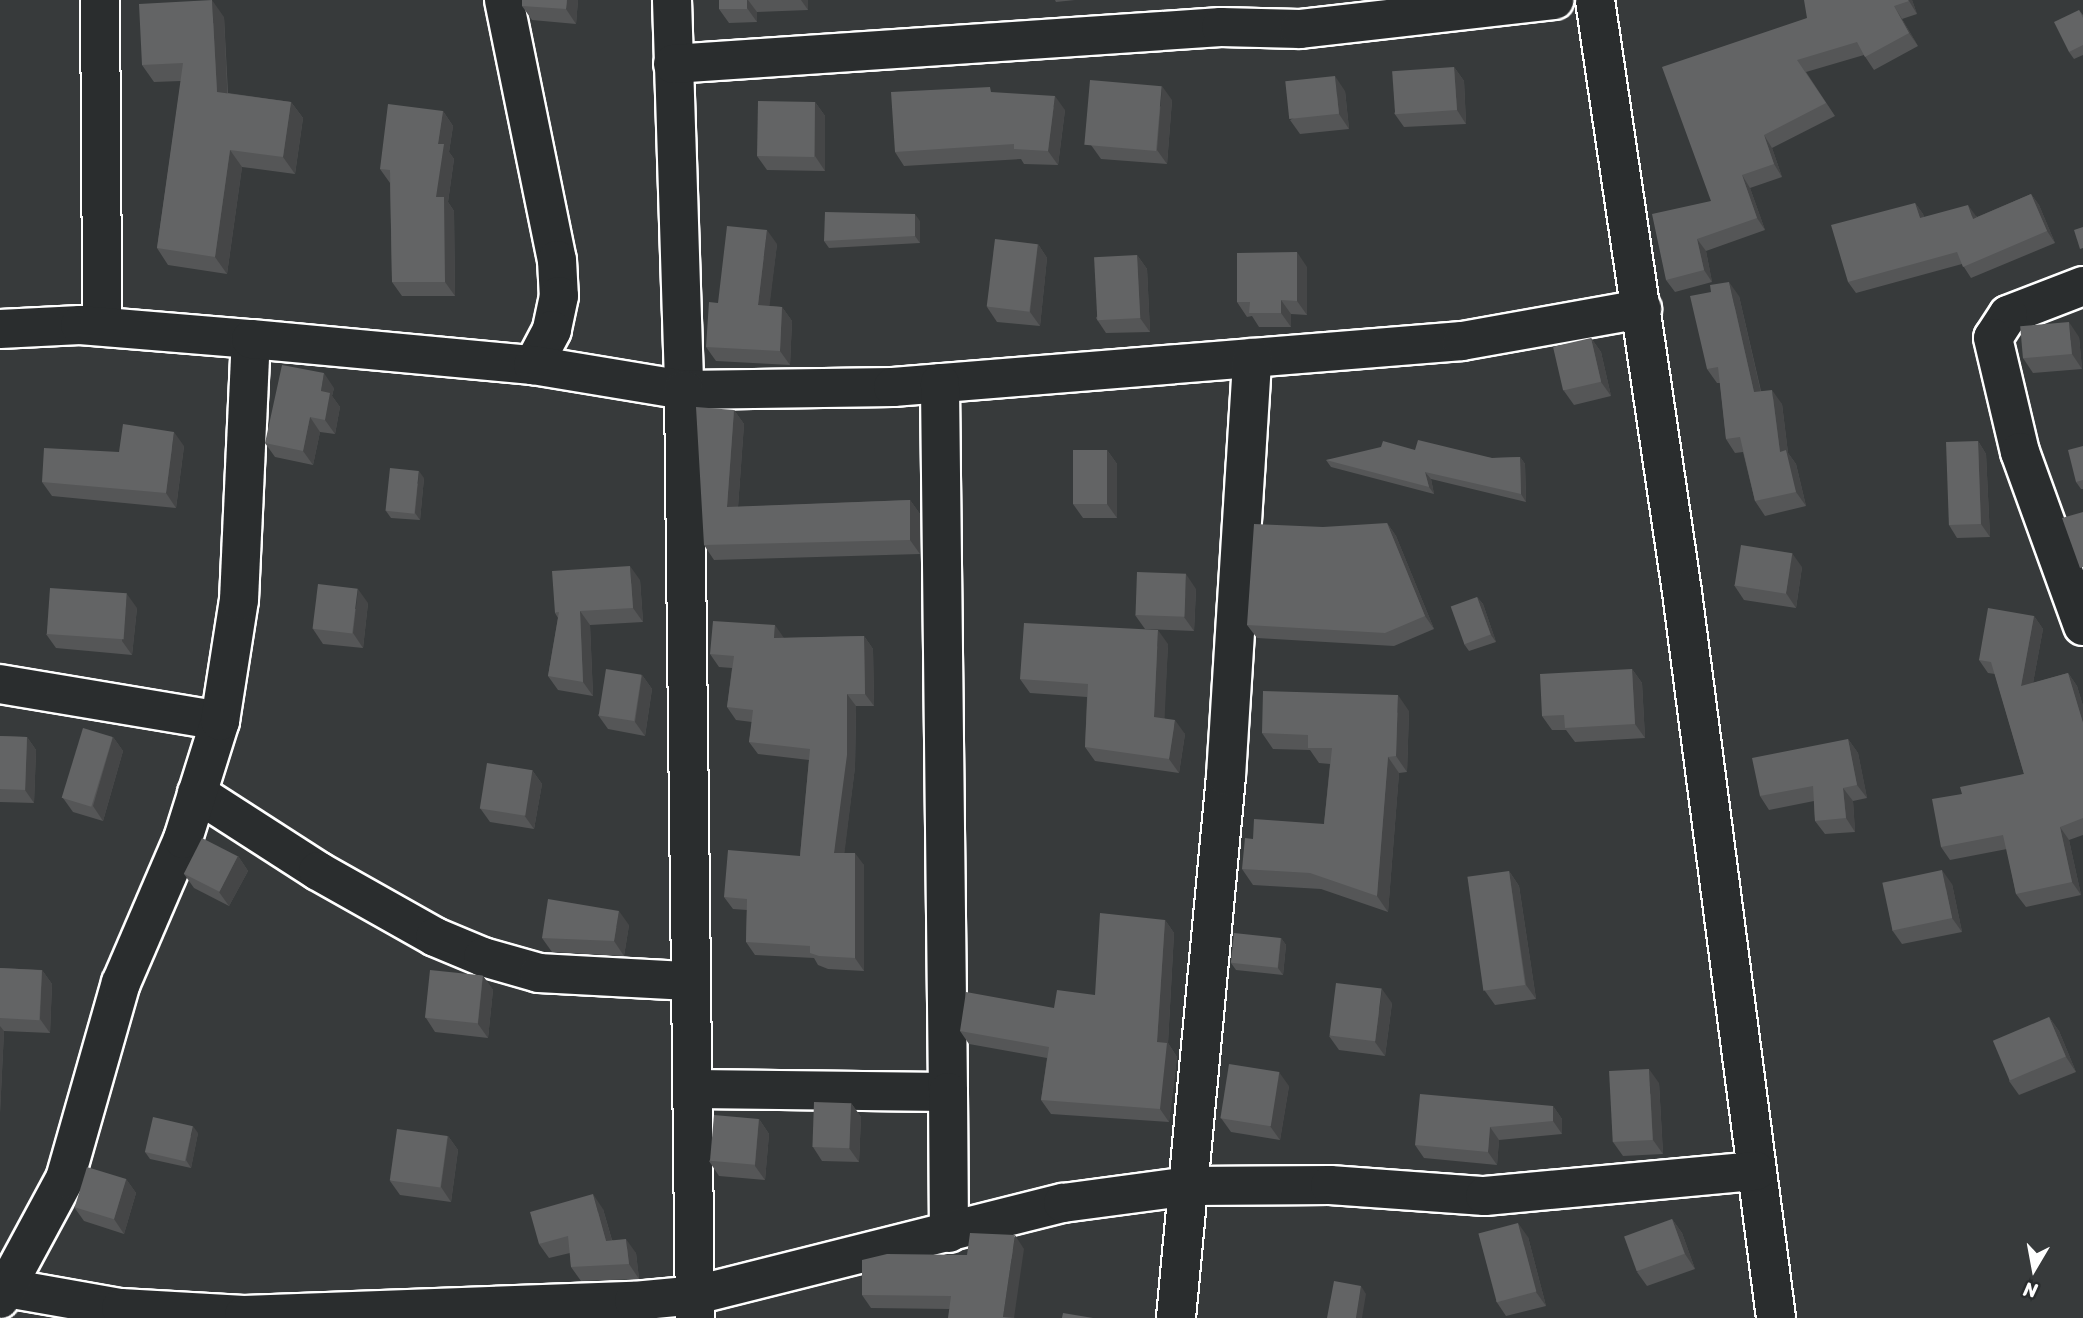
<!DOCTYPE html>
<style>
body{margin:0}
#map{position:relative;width:2083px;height:1318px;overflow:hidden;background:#373a3b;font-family:Sriracha,sans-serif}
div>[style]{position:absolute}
.roads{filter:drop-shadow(2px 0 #fff) drop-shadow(-2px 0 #fff) drop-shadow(0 2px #fff) drop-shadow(0 -2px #fff)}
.minor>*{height:38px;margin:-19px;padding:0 19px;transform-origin:19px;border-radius:19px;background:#2a2d2e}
.wall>*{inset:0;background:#555657}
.shaded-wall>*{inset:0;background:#454647}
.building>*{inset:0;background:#636465;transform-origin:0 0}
span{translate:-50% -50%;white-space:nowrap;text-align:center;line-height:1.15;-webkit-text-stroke:6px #2a2d2e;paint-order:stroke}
.north{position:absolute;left:1999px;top:1234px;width:70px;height:70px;-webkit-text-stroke:5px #2a2d2e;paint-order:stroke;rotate:190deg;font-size:19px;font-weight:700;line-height:28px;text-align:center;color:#fff}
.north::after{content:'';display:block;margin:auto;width:24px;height:32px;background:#fff;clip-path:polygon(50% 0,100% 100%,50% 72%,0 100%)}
</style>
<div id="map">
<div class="roads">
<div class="minor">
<div style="left:100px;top:0;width:326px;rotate:89.6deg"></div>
<div style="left:504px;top:0;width:265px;rotate:78.5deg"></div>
<div style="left:557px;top:260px;width:36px;rotate:87deg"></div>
<div style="left:559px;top:296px;width:35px;rotate:102deg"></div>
<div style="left:552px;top:330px;width:40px;rotate:118deg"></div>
<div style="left:672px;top:0;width:390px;rotate:88.2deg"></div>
<div style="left:684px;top:390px;width:209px;rotate:-0.8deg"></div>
<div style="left:893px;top:387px;width:571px;rotate:-4.62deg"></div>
<div style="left:1462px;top:341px;width:183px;rotate:-10.1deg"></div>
<div style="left:1595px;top:0;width:598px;rotate:81.64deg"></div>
<div style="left:1682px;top:592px;width:732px;rotate:82.62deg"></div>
<div style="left:673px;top:64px;width:549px;rotate:-3.86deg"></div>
<div style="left:1221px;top:27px;width:79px;rotate:1.5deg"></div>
<div style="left:1300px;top:29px;width:256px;rotate:-6.5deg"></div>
<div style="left:2083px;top:286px;width:80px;rotate:158.9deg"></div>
<div style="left:2008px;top:315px;width:27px;rotate:123deg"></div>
<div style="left:1993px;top:338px;width:117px;rotate:76.7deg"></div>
<div style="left:2020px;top:452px;width:185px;rotate:70.1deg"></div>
<div style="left:0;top:329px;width:80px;rotate:-2.9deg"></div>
<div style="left:80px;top:325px;width:172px;rotate:4.7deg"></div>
<div style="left:0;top:684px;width:223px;rotate:9.5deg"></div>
<div style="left:197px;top:793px;width:144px;rotate:32.8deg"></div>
<div style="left:318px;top:871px;width:134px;rotate:29.4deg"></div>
<div style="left:435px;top:937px;width:52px;rotate:22.6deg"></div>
<div style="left:483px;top:957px;width:58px;rotate:15.9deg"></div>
<div style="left:539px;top:973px;width:150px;rotate:3.1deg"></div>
<div style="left:694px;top:1089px;width:254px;rotate:0.7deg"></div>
<div style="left:948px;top:1092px;width:709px;rotate:-90.65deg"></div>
<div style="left:948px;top:1092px;width:141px;rotate:89.6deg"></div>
<div style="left:7px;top:1288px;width:116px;rotate:10deg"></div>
<div style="left:121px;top:1308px;width:123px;rotate:3.3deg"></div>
<div style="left:244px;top:1315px;width:390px;rotate:-2.1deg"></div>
<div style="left:634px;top:1301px;width:62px;rotate:-5.5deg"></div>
<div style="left:696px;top:1295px;width:378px;rotate:-14.1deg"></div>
<div style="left:1063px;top:1203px;width:129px;rotate:-7.6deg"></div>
<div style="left:1191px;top:1186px;width:139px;rotate:-0.4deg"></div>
<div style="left:1330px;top:1185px;width:155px;rotate:4.1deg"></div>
<div style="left:1485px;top:1196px;width:272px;rotate:-5.3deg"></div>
<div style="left:0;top:1299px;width:136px;rotate:-61.6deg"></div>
<div style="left:65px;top:1179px;width:204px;rotate:-74.1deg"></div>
<div style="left:121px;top:983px;width:157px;rotate:-66.7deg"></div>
<div style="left:183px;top:839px;width:124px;rotate:-72.6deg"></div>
<div style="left:220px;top:721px;width:122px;rotate:-81.1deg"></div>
<div style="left:239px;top:600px;width:261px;rotate:-87.4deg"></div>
<div style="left:251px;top:339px;width:283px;rotate:5.3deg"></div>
<div style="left:533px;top:365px;width:153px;rotate:9.4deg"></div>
<div style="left:684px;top:390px;width:928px;rotate:89.32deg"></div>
<div style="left:1176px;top:1318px;width:544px;rotate:-84.73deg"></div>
<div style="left:1226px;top:776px;width:419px;rotate:-86.4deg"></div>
</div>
</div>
<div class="wall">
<div style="clip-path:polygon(578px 0,576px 24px,532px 20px,522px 6px)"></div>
<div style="clip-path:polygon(719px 0,808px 0,808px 10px,757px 12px,757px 22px,729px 23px,719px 9px)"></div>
<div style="clip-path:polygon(1055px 0,1075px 0,1056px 2px)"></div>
<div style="clip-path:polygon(1912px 0,1917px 14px,1902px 19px,1918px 46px,1874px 70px,1864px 55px,1806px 72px,1835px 116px,1772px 148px,1782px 177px,1750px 188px,1765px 230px,1706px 251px,1712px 282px,1675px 292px,1666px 280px,1711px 201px,1807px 18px)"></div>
<div style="clip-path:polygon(2079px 10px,2083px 15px,2083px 55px,2074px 59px,2069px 52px)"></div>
<div style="clip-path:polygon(224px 17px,228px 93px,291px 102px,303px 118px,295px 174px,242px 167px,227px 274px,168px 265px,157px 248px,181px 81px,154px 82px,142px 65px)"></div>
<div style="clip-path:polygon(1454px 67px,1464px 81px,1466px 124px,1404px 127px,1394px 113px)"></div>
<div style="clip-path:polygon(1345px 91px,1349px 129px,1300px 134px,1290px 120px)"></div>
<div style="clip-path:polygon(995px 93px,1065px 110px,1058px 165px,1024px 164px,1021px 159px,904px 166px,895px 152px)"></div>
<div style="clip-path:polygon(1172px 100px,1167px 164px,1101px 159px,1091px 145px)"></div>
<div style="clip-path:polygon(815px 102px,825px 116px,825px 171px,767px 170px,757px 156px)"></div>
<div style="clip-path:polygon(443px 111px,453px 126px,449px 152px,454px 159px,448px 202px,454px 211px,455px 296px,402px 296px,392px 282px,390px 183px,380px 169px)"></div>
<div style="clip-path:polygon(2031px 194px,2039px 205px,2055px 243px,1971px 278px,1962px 264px,1856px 293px,1848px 282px,1915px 203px,1923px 214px,1924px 217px,1976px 216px,1977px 217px)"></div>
<div style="clip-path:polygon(920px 221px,920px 243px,829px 248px,824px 241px)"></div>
<div style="clip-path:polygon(777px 244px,769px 306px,782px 307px,792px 321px,790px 365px,716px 361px,706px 347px,718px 303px)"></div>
<div style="clip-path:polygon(1038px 244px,1047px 258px,1040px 326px,997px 322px,987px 307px)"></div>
<div style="clip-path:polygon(1137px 255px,1147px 269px,1150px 332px,1106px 333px,1096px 318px)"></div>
<div style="clip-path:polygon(1307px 267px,1307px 315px,1291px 314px,1291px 327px,1259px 327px,1252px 316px,1247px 317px,1237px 302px)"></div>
<div style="clip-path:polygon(1739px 296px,1761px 391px,1782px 404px,1788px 453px,1796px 464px,1806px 506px,1765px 516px,1755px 501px,1743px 452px,1735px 453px,1726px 439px,1720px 383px,1717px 383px,1707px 369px)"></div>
<div style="clip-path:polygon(2079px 337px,2082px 369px,2033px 373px,2023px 358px)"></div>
<div style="clip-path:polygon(1591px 338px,1601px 352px,1611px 396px,1574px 405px,1564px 391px)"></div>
<div style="clip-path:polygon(334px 388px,332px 396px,340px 407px,335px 434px,320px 432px,313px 465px,275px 457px,265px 443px)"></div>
<div style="clip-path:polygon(734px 410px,744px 424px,738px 507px,910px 500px,920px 514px,920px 554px,714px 560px,704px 545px)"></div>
<div style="clip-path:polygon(1978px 441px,1986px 454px,1990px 537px,1957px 538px,1949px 525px)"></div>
<div style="clip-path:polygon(184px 446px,176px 508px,52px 496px,42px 482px,119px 452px)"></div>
<div style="clip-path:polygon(2083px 446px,2083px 489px,2081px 489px,2076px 482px)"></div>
<div style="clip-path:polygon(1107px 450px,1117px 464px,1117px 518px,1083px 518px,1073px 504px)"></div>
<div style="clip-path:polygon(1415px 450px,1492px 458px,1520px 457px,1525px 464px,1526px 502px,1431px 479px,1434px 494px,1331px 467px,1326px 460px)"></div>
<div style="clip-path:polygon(424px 478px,420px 520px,391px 518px,386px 511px)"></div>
<div style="clip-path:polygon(1387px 523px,1396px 536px,1434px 629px,1394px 646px,1257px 638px,1247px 625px)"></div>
<div style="clip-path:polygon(1802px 567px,1796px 608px,1744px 600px,1734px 585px)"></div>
<div style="clip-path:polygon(640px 580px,643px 622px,590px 625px,593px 696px,558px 690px,548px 676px,558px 618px,555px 613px)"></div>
<div style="clip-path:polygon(1196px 589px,1194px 631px,1145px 629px,1135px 615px)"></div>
<div style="clip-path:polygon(1477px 597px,1483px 604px,1496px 642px,1469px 651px,1464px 644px)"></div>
<div style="clip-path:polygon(368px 603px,363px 648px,323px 644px,313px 629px)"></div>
<div style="clip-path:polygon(137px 608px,132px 655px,56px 648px,46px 634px)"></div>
<div style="clip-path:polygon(2034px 616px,2043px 629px,2033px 683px,2068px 673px,2077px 686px,2083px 706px,2083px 835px,2069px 840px,2081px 895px,2026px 907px,2016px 894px,2007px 849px,1950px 860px,1941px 847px,1962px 794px,2024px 774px,1995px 674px,1988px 673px,1979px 660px)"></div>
<div style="clip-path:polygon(864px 636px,873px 649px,874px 706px,856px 706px,855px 767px,844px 853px,864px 865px,864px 971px,828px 969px,818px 965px,814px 958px,755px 955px,746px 942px,747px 910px,733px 909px,724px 897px,800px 856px,809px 760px,758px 754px,749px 742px,752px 722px,736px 720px,727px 707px,732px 668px,719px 667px,710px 654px,784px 638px)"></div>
<div style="clip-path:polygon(1168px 644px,1164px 718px,1185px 734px,1179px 773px,1095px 761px,1085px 747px,1087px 697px,1030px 693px,1020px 679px)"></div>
<div style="clip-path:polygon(1632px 669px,1642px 683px,1645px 738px,1575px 742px,1566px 730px,1552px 730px,1542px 716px)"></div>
<div style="clip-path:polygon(642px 675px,652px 689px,645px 736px,608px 729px,598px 715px)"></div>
<div style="clip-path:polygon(1409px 711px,1407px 772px,1399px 773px,1388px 912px,1321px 889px,1253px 885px,1242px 869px,1324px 824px,1330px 764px,1319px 763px,1310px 750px,1273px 749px,1262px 733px)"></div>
<div style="clip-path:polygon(0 736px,27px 737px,36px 750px,34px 803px,0 802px)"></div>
<div style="clip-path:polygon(113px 737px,123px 751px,103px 821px,73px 812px,63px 798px)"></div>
<div style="clip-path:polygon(1848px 739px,1858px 753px,1867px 798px,1853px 801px,1855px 832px,1825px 834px,1815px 821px,1814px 801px,1769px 810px,1760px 796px)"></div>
<div style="clip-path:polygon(532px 770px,542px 784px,534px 829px,490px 822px,480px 808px)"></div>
<div style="clip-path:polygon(238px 856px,248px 871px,229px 906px,194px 888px,184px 874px)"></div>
<div style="clip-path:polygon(1509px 871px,1519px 886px,1536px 999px,1495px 1005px,1485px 991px)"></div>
<div style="clip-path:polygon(1952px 884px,1962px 932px,1902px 944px,1892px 930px)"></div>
<div style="clip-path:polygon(1165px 920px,1174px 933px,1168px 1043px,1177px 1057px,1169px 1122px,1051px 1114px,1041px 1100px,1047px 1058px,969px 1044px,960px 1031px,1054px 1008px,1095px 995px)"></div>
<div style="clip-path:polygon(629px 925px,624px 956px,552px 952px,542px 938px)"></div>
<div style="clip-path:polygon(1281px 938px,1286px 945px,1283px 975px,1236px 970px,1231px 963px)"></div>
<div style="clip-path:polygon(0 968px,42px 970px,52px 984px,50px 1033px,4px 1031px,0 1113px)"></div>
<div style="clip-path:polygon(483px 976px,493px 990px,488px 1038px,435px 1032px,426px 1018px)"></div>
<div style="clip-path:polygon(1392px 1003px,1385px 1056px,1339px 1050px,1329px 1036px)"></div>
<div style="clip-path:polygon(2049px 1017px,2059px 1031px,2076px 1072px,2019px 1095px,2009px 1081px)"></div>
<div style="clip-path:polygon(1659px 1083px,1663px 1154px,1623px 1156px,1613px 1142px)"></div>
<div style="clip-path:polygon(1289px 1086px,1280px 1140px,1231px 1132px,1221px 1118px)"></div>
<div style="clip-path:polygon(851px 1103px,861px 1117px,859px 1162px,822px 1161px,813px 1147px)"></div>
<div style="clip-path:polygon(1553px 1106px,1562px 1119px,1562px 1134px,1499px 1140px,1497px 1165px,1424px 1158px,1415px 1145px)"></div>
<div style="clip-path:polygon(759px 1119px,769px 1134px,765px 1180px,719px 1176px,709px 1161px)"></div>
<div style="clip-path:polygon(198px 1133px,191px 1168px,150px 1159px,145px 1152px)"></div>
<div style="clip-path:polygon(448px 1136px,458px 1150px,451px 1202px,400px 1195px,390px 1181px)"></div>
<div style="clip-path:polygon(126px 1179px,136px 1193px,124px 1234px,84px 1221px,74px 1207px)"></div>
<div style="clip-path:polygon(603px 1209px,612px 1240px,636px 1253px,639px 1279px,581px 1281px,571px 1267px,570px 1253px,549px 1258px,539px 1244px)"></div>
<div style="clip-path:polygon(1672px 1219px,1682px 1233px,1695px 1269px,1647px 1286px,1637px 1272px)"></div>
<div style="clip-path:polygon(1528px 1237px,1546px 1306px,1506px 1316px,1496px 1301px)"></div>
<div style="clip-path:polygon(1024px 1249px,949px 1309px,871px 1308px,862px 1295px,967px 1255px)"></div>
</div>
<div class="shaded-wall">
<div style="clip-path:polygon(212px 0,224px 17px,228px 109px,217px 92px)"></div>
<div style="clip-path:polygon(567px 0,578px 0,576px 24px,566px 9px)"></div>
<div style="clip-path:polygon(747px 0,748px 0,757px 12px,757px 22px,747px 8px)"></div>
<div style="clip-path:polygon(801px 0,808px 0,808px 10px)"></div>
<div style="clip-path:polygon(1908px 0,1912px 0,1917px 14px,1909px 1px)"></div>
<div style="clip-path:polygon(1894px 6px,1902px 19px,1918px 46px,1909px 33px)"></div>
<div style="clip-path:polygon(1454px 67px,1464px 81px,1466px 124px,1457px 110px)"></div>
<div style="clip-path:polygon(1335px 76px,1345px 91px,1349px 129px,1339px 114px)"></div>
<div style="clip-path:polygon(1162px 86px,1172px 100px,1167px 164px,1157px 150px)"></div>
<div style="clip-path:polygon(1055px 96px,1065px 110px,1058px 165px,1048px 151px)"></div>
<div style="clip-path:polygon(291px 102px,303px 118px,295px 174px,283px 157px)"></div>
<div style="clip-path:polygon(815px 102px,825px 116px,825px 171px,815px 156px)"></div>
<div style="clip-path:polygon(443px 111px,453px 126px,449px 152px,454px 159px,448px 202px,454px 211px,455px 296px,445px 282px,436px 197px,438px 144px)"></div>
<div style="clip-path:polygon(1764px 135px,1772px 148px,1782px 177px,1774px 164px)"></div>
<div style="clip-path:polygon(230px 150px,242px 167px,227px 274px,215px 257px)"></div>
<div style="clip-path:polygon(1742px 175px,1750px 188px,1765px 230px,1757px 218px)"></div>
<div style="clip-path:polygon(2031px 194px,2039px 205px,2055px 243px,2047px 231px)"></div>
<div style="clip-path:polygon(1915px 203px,1923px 214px,1928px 229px,1920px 218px)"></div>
<div style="clip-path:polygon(1968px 205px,1976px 216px,1980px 230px,1973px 219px)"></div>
<div style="clip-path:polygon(915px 214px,920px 221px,920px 243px,915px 236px)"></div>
<div style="clip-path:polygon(767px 230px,777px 244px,768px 319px,758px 305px)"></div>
<div style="clip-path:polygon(1697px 239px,1706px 251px,1712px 282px,1704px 270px)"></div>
<div style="clip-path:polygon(1038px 244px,1047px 258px,1040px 326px,1030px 312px)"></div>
<div style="clip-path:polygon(1297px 252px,1307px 267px,1307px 315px,1297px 301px)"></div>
<div style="clip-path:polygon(1137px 255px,1147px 269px,1150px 332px,1140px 318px)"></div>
<div style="clip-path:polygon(1729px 282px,1739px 296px,1764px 406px,1754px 392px)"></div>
<div style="clip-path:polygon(1281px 300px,1291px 314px,1291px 327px,1281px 313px)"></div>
<div style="clip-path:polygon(782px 307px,792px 321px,790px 365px,780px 351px)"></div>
<div style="clip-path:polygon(2069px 322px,2079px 337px,2082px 369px,2072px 354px)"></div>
<div style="clip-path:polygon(1591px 338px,1601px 352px,1611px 396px,1601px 382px)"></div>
<div style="clip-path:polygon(324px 373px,334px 388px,332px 396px,340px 407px,335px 434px,325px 420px,321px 391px)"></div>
<div style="clip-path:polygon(1772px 390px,1782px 404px,1788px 453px,1796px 464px,1806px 506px,1796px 492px,1780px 452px)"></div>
<div style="clip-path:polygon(734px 410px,744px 424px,737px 521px,727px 507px)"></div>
<div style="clip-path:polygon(310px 417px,320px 432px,313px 465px,303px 451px)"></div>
<div style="clip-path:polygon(174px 432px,184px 446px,176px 508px,166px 493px)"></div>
<div style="clip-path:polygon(1978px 441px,1986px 454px,1990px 537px,1981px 524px)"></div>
<div style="clip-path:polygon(1107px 450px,1117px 464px,1117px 518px,1107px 504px)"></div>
<div style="clip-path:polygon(1520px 457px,1525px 464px,1526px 502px,1521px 494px)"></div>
<div style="clip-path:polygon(419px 471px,424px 478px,420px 520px,415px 513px)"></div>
<div style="clip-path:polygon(1425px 472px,1431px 479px,1434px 494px,1429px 487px)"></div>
<div style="clip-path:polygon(910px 500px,920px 514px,920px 554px,910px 540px)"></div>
<div style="clip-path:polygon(1387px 523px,1396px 536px,1434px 629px,1425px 616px)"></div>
<div style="clip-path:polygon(1792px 553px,1802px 567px,1796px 608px,1786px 593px)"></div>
<div style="clip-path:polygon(630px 566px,640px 580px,643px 622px,633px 608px)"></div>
<div style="clip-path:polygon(1186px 574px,1196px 589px,1194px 631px,1184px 617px)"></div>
<div style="clip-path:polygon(358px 589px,368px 603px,363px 648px,353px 633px)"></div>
<div style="clip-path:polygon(127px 594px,137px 608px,132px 655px,122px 641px)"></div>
<div style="clip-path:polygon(1477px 597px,1483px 604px,1496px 642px,1491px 635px)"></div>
<div style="clip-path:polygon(580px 611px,590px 625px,593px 696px,583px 682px)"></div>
<div style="clip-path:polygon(2034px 616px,2043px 629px,2030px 699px,2021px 686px)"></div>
<div style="clip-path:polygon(775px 625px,784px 638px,774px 638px)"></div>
<div style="clip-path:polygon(1158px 630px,1168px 644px,1164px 731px,1154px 717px)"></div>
<div style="clip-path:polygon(864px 636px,873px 649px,874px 706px,865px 694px)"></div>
<div style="clip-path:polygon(1632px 669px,1642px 683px,1645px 738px,1635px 724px)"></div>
<div style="clip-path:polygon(2068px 673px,2077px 686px,2083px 706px,2083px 723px)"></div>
<div style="clip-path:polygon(642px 675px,652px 689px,645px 736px,635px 722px)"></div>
<div style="clip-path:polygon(847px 694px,856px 706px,855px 767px,843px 865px,834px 853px)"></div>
<div style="clip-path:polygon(1398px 695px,1409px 711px,1407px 772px,1396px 756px)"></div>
<div style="clip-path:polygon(1175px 720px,1185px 734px,1179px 773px,1169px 759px)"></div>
<div style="clip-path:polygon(27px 737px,36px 750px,34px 803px,25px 790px)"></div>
<div style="clip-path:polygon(113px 737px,123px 751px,103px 821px,93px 806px)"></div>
<div style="clip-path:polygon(1848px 739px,1858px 753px,1867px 798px,1857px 785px)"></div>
<div style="clip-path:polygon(1388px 757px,1399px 773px,1388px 912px,1377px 896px)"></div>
<div style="clip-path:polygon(532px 770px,542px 784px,534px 829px,524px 815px)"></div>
<div style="clip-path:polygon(1843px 788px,1853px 801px,1855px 832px,1846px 818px)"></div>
<div style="clip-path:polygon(2060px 827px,2069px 840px,2081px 895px,2072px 882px)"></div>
<div style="clip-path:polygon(855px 853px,864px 865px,864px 971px,855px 958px)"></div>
<div style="clip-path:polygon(238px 856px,248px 871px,229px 906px,219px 892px)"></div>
<div style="clip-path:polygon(1942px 870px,1952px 884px,1962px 932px,1952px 918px)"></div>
<div style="clip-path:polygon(1509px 871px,1519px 886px,1536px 999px,1526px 985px)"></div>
<div style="clip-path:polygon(619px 911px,629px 925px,624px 956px,614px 941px)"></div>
<div style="clip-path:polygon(1165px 920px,1174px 933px,1168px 1043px,1177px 1057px,1169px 1122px,1160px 1109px,1157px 1042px)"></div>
<div style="clip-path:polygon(1281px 938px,1286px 945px,1283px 975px,1278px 968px)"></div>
<div style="clip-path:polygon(42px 970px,52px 984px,50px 1033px,40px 1019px)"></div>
<div style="clip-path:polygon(483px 976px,493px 990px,488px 1038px,478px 1024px)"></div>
<div style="clip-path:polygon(1382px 989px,1392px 1003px,1385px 1056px,1375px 1042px)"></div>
<div style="clip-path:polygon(2049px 1017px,2059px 1031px,2076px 1072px,2066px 1057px)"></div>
<div style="clip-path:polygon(0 1026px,4px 1031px,0 1113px)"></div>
<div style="clip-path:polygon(1649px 1069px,1659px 1083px,1663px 1154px,1653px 1140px)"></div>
<div style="clip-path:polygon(1279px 1072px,1289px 1086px,1280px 1140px,1270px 1126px)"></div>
<div style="clip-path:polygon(851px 1103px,861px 1117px,859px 1162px,849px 1148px)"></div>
<div style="clip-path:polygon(1553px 1106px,1562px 1119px,1562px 1134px,1553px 1121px)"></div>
<div style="clip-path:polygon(759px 1119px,769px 1134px,765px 1180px,755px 1166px)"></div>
<div style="clip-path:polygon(193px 1126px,198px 1133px,191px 1168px,186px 1160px)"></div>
<div style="clip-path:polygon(1490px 1127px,1499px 1140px,1497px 1165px,1488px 1152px)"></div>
<div style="clip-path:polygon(448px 1136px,458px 1150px,451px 1202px,441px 1187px)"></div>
<div style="clip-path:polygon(126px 1179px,136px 1193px,124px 1234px,114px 1219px)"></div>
<div style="clip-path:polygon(593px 1194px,603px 1209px,616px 1255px,606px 1241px)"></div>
<div style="clip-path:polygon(1672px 1219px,1682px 1233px,1695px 1269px,1685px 1254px)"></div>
<div style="clip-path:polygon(1518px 1223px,1528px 1237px,1546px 1306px,1536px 1292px)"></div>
<div style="clip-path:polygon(1015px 1235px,1024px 1249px,1014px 1318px,1003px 1317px)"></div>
<div style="clip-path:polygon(626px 1239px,636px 1253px,639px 1279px,629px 1264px)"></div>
<div style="clip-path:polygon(1361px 1286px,1366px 1294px,1362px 1318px,1356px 1318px)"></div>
</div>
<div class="building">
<div style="clip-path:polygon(212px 0,217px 92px,291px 102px,283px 157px,230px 150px,215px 257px,157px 248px,183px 63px,142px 65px,139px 4px)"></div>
<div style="clip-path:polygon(522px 0,567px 0,566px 9px,522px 6px)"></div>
<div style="left:719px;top:0;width:28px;height:9px"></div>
<div style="clip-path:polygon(1804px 0,1908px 0,1909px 1px,1894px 6px,1909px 33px,1865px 57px,1857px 42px,1797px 60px,1826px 103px,1764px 135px,1774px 164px,1742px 175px,1757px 218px,1697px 239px,1704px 270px,1666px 280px,1652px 214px,1711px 201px,1662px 67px,1807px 18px)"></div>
<div style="clip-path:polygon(2079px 10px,2083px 18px,2083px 45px,2069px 52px,2054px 22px)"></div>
<div style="left:1454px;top:67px;width:43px;height:62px;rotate:86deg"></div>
<div style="left:1335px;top:76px;width:38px;height:50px;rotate:84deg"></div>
<div style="left:1090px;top:80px;width:72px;height:65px;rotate:5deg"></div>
<div style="clip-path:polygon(990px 87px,991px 92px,1055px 96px,1048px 151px,1014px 149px,1014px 144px,895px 152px,891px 92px)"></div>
<div style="left:758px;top:101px;width:57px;height:55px;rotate:1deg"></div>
<div style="clip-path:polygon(388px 104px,443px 111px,438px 144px,444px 144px,436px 197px,444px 197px,445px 282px,392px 282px,390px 170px,380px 169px)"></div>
<div style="clip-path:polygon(2031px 194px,2047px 231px,1963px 267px,1957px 252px,1848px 282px,1831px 225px,1915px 203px,1920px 218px,1968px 205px,1973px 219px)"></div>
<div style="clip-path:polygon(825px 212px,915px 214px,915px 236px,824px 241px)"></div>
<div style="clip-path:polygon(727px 226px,767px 230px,758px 305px,782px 307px,780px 351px,706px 347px,709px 302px,718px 303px)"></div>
<div style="clip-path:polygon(2083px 227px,2083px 248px,2080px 249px,2074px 230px)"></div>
<div style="left:995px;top:239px;width:43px;height:68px;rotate:7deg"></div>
<div style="clip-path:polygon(1297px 252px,1297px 301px,1281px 300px,1281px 313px,1249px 313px,1250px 302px,1237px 302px,1237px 253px)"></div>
<div style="left:1137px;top:255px;width:63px;height:43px;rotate:87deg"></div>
<div style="clip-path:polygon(1729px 282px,1754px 392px,1772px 390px,1780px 452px,1786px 450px,1796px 492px,1755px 501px,1740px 437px,1726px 439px,1718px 367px,1707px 369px,1690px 296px,1711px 292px,1710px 285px)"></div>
<div style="left:2069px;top:322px;width:32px;height:49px;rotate:85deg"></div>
<div style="left:1591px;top:338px;width:45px;height:39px;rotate:77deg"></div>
<div style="clip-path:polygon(282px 365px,324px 373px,321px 391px,330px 393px,325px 420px,310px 417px,303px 451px,265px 443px)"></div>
<div style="clip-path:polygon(696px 407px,734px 410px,727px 507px,910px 500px,910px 540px,704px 545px)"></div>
<div style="clip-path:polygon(123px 424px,174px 432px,166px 493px,42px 482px,44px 448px,119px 452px)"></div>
<div style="clip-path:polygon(1418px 440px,1492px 458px,1520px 457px,1521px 494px,1425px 472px,1429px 487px,1326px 460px,1381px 447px,1383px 441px,1415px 450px)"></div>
<div style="left:1978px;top:441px;width:83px;height:32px;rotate:88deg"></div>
<div style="clip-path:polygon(2083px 446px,2083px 480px,2076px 482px,2068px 450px)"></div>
<div style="left:1073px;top:450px;width:34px;height:54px"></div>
<div style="left:390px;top:468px;width:29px;height:43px;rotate:6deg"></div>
<div style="clip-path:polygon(2083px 512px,2083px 567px,2080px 568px,2062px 518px)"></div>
<div style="clip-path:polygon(1387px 523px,1425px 616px,1385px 633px,1247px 625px,1254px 524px,1323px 527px)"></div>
<div style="left:1741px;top:545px;width:52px;height:41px;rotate:9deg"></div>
<div style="clip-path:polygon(630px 566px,633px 608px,580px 611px,583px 682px,548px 676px,559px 612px,555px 613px,552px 571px)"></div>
<div style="left:1137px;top:572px;width:49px;height:43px;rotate:2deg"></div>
<div style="left:318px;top:584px;width:40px;height:45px;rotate:7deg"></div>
<div style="left:50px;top:588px;width:77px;height:46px;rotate:4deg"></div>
<div style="left:1477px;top:597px;width:40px;height:28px;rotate:70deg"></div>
<div style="clip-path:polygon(1988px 608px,2034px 616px,2021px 686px,2068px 673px,2083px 723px,2083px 818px,2060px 827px,2072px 882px,2016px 894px,2003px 835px,1941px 847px,1932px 799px,1962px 794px,1960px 787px,2024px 774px,1991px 662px,1979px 660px)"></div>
<div style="clip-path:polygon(713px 621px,775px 625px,774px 638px,864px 636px,865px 694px,847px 694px,847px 755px,834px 853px,855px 853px,855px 958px,819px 956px,810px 953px,810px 946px,746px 942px,747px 899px,724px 897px,728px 850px,800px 856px,810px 749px,749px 742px,753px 710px,727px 707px,734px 656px,710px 654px)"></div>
<div style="clip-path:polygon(1024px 623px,1158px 630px,1154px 717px,1175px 720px,1169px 759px,1085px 747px,1088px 684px,1020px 679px)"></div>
<div style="left:606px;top:669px;width:36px;height:47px;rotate:9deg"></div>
<div style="clip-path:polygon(1632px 669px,1635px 724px,1565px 728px,1564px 715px,1542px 716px,1540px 674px)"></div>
<div style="clip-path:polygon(1263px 691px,1398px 695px,1396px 756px,1388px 757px,1377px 896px,1310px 873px,1242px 869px,1245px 838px,1253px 839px,1254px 819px,1324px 824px,1332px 748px,1308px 748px,1308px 735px,1262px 733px)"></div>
<div style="left:83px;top:728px;width:31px;height:73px;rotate:17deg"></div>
<div style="left:0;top:736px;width:27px;height:53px;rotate:2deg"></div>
<div style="clip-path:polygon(1848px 739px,1857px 785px,1843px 788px,1846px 818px,1815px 821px,1813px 786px,1760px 796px,1752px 758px)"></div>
<div style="left:487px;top:763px;width:46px;height:46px;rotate:9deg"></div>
<div style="left:202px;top:838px;width:40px;height:40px;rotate:27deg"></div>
<div style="left:1942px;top:870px;width:49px;height:61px;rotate:78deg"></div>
<div style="left:1509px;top:871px;width:115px;height:42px;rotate:82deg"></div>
<div style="clip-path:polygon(548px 899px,619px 911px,614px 941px,542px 938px)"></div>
<div style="clip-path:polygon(1100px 913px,1165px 920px,1157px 1042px,1167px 1043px,1160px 1109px,1041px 1100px,1049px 1047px,960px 1031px,966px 992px,1054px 1008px,1057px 990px,1095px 995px)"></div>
<div style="left:1234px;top:933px;width:47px;height:30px;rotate:6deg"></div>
<div style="left:0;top:968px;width:42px;height:50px;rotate:3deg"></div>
<div style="left:430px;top:970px;width:53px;height:48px;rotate:6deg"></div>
<div style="left:1336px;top:983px;width:46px;height:53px;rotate:7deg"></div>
<div style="left:2049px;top:1017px;width:43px;height:61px;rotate:67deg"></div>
<div style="left:1229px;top:1064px;width:51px;height:55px;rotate:9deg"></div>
<div style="left:1649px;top:1069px;width:71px;height:40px;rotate:87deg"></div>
<div style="clip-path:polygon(1420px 1094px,1553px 1106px,1553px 1121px,1490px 1127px,1488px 1152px,1415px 1145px)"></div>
<div style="left:814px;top:1102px;width:37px;height:45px;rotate:2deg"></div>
<div style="left:714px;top:1115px;width:45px;height:46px;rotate:5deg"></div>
<div style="left:153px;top:1117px;width:41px;height:36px;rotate:13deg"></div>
<div style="left:397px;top:1129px;width:51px;height:52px;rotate:8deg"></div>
<div style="left:87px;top:1167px;width:41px;height:42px;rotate:17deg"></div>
<div style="clip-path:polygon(593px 1194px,606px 1241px,626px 1239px,629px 1264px,571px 1267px,568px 1236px,539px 1244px,530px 1212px)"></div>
<div style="left:1672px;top:1219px;width:37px;height:51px;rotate:70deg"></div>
<div style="left:1518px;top:1223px;width:71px;height:41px;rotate:75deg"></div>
<div style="clip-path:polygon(970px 1233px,1015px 1235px,1003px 1317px,1016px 1318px,948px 1318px,951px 1296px,862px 1295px,862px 1260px,887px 1254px,967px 1255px)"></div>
<div style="clip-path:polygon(1334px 1281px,1361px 1286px,1356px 1318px,1327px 1318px)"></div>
<div style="clip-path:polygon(1063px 1313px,1093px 1318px,1062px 1318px)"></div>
</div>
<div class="north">N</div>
</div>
